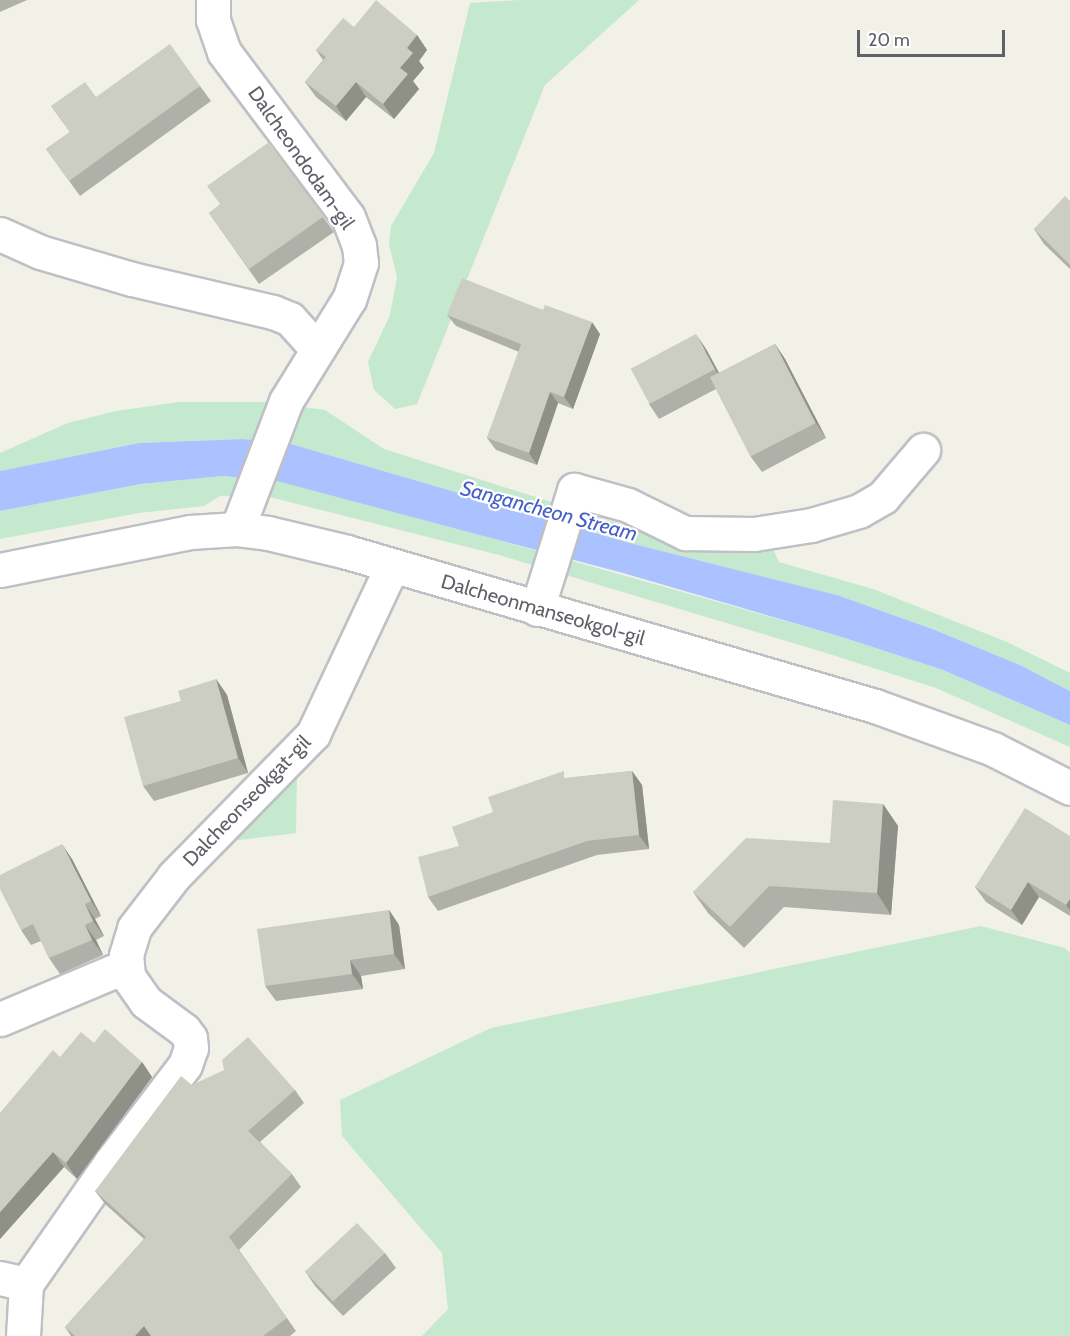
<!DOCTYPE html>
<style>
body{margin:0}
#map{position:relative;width:1070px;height:1336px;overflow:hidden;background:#f1f1e7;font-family:Cabin,sans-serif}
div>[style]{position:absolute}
.green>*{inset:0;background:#c4e9ce}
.water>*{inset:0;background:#aac2ff}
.roads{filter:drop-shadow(2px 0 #bfbfc6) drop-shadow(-2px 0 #bfbfc6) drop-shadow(0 2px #bfbfc6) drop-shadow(0 -2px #bfbfc6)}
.minor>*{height:33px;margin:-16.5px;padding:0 16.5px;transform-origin:16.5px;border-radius:16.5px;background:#fff}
.wall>*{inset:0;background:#afb0a8}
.shaded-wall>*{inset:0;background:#8f9088}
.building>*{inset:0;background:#cccdc3;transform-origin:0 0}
span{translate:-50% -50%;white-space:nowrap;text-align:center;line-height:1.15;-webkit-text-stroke:4.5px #fff;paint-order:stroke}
.street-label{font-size:20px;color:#5f6068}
.water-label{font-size:21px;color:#4660c9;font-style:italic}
.scale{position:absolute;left:857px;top:30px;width:148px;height:27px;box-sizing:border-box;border:3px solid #5f6068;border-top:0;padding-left:8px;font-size:18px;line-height:21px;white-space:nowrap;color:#5f6068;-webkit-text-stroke:4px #fff;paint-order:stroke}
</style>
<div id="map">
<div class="green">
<div style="clip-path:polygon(519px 0,639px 0,545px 85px,417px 404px,395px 409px,374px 390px,368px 362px,390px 315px,397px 277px,389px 244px,391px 226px,434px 153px,470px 3px)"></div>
<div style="clip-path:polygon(179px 402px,267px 402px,325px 410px,384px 449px,643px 531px,724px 552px,773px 549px,779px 562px,873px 589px,1007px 642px,1070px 673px,1070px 691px,1020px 665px,935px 630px,837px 595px,626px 542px,291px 444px,242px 439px,139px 443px,0 471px,0 453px,68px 423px,116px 411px)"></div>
<div style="clip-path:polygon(223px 476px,277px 481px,364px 502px,845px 638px,943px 670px,1070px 725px,1070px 747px,936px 688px,823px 652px,499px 555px,270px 497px,220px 496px,204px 506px,139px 513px,0 539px,0 511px,141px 484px)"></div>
<div style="clip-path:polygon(297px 772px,296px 833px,231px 841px)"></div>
<div style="clip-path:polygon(981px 926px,1065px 948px,1070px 953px,1070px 1336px,422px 1336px,448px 1309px,442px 1253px,342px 1136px,340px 1100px,491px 1028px)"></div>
</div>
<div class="water">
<div style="clip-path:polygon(243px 439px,291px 444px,626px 542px,837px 595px,935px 630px,1020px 665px,1070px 691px,1070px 725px,943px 670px,845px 638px,623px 573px,277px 481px,223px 476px,141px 484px,0 511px,0 471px,139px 443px)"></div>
</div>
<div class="roads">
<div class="minor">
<div style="left:213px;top:0;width:20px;rotate:90deg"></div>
<div style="left:213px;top:20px;width:34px;rotate:71deg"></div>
<div style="left:224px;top:52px;width:206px;rotate:53.1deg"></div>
<div style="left:348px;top:217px;width:30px;rotate:69deg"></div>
<div style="left:359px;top:245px;width:18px;rotate:84deg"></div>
<div style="left:361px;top:263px;width:38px;rotate:108deg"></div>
<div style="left:349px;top:299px;width:120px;rotate:121.7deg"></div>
<div style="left:286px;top:401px;width:137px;rotate:110.9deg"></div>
<div style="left:0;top:234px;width:44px;rotate:24.2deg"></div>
<div style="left:40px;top:252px;width:96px;rotate:16.4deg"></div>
<div style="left:132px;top:279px;width:145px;rotate:13.2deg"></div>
<div style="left:273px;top:312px;width:18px;rotate:22deg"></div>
<div style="left:290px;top:319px;width:40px;rotate:48deg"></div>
<div style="left:0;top:570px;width:194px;rotate:-11.3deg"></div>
<div style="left:190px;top:532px;width:47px;rotate:-3.7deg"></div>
<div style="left:237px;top:529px;width:31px;rotate:7deg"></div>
<div style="left:268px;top:533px;width:81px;rotate:13.5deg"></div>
<div style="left:347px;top:552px;width:550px;rotate:16.26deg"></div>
<div style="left:875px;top:706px;width:126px;rotate:20deg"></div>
<div style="left:993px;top:749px;width:86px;rotate:26.9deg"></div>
<div style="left:537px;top:609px;width:125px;rotate:-72.7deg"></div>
<div style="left:574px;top:490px;width:56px;rotate:15.5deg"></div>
<div style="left:628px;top:505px;width:64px;rotate:26.2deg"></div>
<div style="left:685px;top:533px;width:69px;rotate:0.8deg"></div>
<div style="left:754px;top:534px;width:58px;rotate:-9deg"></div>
<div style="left:811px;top:525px;width:50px;rotate:-16.3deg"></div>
<div style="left:859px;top:511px;width:28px;rotate:-30deg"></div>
<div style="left:883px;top:497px;width:62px;rotate:-49.6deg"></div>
<div style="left:0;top:1019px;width:137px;rotate:-22.8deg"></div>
<div style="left:0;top:1278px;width:27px;rotate:13deg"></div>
<div style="left:23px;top:1336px;width:52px;rotate:-86.7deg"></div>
<div style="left:26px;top:1284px;width:149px;rotate:-55.1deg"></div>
<div style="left:111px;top:1162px;width:122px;rotate:-52.7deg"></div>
<div style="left:185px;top:1065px;width:18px;rotate:-71deg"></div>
<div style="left:191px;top:1048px;width:10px;rotate:-96deg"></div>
<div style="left:190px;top:1038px;width:10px;rotate:-127deg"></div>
<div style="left:184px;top:1030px;width:47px;rotate:-143.6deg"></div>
<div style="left:146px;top:1002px;width:32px;rotate:-125deg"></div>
<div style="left:128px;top:976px;width:21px;rotate:-95deg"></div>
<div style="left:126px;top:955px;width:28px;rotate:-73deg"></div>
<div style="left:134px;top:928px;width:66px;rotate:-52.4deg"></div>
<div style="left:174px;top:876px;width:199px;rotate:-45.6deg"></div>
<div style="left:313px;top:734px;width:186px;rotate:-64.8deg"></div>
</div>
</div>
<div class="wall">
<div style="clip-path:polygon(0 0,27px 0,0 12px)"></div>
<div style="clip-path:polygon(354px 27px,417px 35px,427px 50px,419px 61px,424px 68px,413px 81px,419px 89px,394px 119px,366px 97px,346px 121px,316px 97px,305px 82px,323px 60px,316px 50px)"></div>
<div style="clip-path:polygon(200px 86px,211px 101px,80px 196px,46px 149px,70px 132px,51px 106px,96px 97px)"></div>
<div style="clip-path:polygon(269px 142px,334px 232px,259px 284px,209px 213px,220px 205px)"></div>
<div style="clip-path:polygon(1070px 201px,1070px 269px,1044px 244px,1034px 229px)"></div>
<div style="clip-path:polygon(543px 310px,600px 334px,573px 409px,558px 403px,537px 465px,496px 450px,487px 438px,519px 352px,456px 326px,447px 315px)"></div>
<div style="clip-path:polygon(775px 344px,785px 359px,826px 438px,762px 472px,751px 457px,716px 389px,659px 419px,649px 404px,706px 349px,719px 373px)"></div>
<div style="clip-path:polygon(216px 679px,227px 695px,248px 773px,154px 801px,143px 786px)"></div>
<div style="clip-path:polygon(632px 771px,642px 785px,649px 849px,597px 855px,438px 911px,428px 897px,459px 846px,493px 812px,568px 778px)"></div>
<div style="clip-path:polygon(883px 804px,898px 826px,891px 915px,784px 907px,744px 948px,708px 913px,693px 892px,830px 843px)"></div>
<div style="clip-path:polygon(1070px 836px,1070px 916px,1039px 897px,1022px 925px,986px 902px,975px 887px)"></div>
<div style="clip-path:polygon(72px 859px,101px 916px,95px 919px,104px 936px,96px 940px,103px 955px,60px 974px,49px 958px,41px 941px,31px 945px,21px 930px)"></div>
<div style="clip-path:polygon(389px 910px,399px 925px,405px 969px,361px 976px,363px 989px,276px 1001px,265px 986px)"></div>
<div style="clip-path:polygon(94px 1043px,142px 1062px,152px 1077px,77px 1179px,64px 1167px,0 1239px,60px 1057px)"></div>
<div style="clip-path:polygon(192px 1085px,295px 1090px,304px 1103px,260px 1142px,292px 1174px,301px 1187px,239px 1250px,296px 1331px,290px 1336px,71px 1336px,65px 1327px,144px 1239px,105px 1204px,95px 1191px)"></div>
<div style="clip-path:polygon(385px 1253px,396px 1268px,343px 1316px,315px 1286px,305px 1271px)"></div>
</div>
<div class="shaded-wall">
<div style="clip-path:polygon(417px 35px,427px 50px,419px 61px,424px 68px,413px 81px,419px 89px,394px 119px,383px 104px,400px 68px,407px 48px)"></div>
<div style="clip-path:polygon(356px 82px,366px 97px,346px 121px,336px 106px)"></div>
<div style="clip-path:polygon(592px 322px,600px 334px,573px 409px,564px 397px)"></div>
<div style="clip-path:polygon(696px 334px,706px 349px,725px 384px,715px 369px)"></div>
<div style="clip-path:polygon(775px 344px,785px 359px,826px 438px,816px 423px)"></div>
<div style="clip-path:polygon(550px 392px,558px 403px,537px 465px,529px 453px)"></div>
<div style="clip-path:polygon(216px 679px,227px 695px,248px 773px,238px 758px)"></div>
<div style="clip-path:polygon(632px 771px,642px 785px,649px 849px,639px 835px)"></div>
<div style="clip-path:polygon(883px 804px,898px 826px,891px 915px,877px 893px)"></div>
<div style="clip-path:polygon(62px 844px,72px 859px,101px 916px,91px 901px)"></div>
<div style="clip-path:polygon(1028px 882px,1039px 897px,1022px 925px,1011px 910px)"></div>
<div style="clip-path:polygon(1070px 899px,1070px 910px,1066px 905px)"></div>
<div style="clip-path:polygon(85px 904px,95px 919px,104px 936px,93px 921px)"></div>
<div style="clip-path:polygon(389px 910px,399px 925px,405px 969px,394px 954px)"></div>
<div style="clip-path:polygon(85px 925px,96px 940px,103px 955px,92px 940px)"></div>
<div style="clip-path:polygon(350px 960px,361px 976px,363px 989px,352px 974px)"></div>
<div style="clip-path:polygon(142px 1062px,152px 1077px,77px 1179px,66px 1163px)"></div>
<div style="clip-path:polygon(53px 1152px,64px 1167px,0 1239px,0 1212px)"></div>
<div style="clip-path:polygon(144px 1326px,151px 1336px,135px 1336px)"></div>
</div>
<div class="building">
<div style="clip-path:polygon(376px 0,417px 35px,407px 48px,413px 53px,400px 68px,408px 74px,383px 104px,356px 82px,336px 106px,305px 82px,326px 57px,316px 50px,343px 18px,354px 27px)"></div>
<div style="clip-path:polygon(170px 44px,200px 86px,69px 181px,46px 149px,70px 132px,51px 106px,85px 82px,96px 97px)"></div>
<div style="clip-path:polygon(269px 142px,323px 217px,249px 269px,209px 213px,220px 204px,207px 186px)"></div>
<div style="clip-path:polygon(1065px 196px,1070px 201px,1070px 265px,1034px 229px)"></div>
<div style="clip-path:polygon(462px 278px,543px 310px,545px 305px,592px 322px,564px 397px,550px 392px,529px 453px,487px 438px,521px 344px,447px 315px)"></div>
<div style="left:696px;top:334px;width:40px;height:74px;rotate:62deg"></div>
<div style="left:775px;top:344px;width:89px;height:73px;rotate:63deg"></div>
<div style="clip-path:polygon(216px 679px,238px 758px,143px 786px,124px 717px,181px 701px,178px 691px)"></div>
<div style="clip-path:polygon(564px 771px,564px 778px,632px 771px,639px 835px,587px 841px,428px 897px,418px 857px,459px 846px,452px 827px,493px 812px,488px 797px)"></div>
<div style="clip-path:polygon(833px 800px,883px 804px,877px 893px,769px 886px,730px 927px,693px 892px,746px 838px,830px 843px)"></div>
<div style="clip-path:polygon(1025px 808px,1070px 836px,1070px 899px,1066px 905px,1028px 882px,1011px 910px,975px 887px)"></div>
<div style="clip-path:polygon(62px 844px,91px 901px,85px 904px,93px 921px,85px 925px,92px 940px,49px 958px,33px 924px,21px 930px,0 889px,0 875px)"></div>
<div style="clip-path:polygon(389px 910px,394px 954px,350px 960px,352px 974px,265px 986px,257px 929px)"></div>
<div style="clip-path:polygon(105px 1029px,142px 1062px,66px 1163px,53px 1152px,0 1212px,0 1113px,53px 1050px,60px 1057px,81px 1032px,94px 1043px)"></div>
<div style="clip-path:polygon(248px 1037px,295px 1090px,248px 1131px,292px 1174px,229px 1237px,287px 1318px,263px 1336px,151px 1336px,144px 1326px,135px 1336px,75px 1336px,65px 1327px,146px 1237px,95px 1191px,181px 1076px,192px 1085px,224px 1070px,222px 1060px)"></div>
<div style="left:357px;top:1223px;width:41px;height:71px;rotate:47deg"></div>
</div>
<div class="street-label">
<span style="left:301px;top:158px;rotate:55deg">Dalcheondodam-gil</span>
<span style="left:543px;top:610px;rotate:16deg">Dalcheonmanseokgol-gil</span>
<span style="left:247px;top:801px;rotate:-46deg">Dalcheonseokgat-gil</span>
</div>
<div class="water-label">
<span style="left:549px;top:511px;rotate:15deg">Sangancheon Stream</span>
</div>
<div class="scale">20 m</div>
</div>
